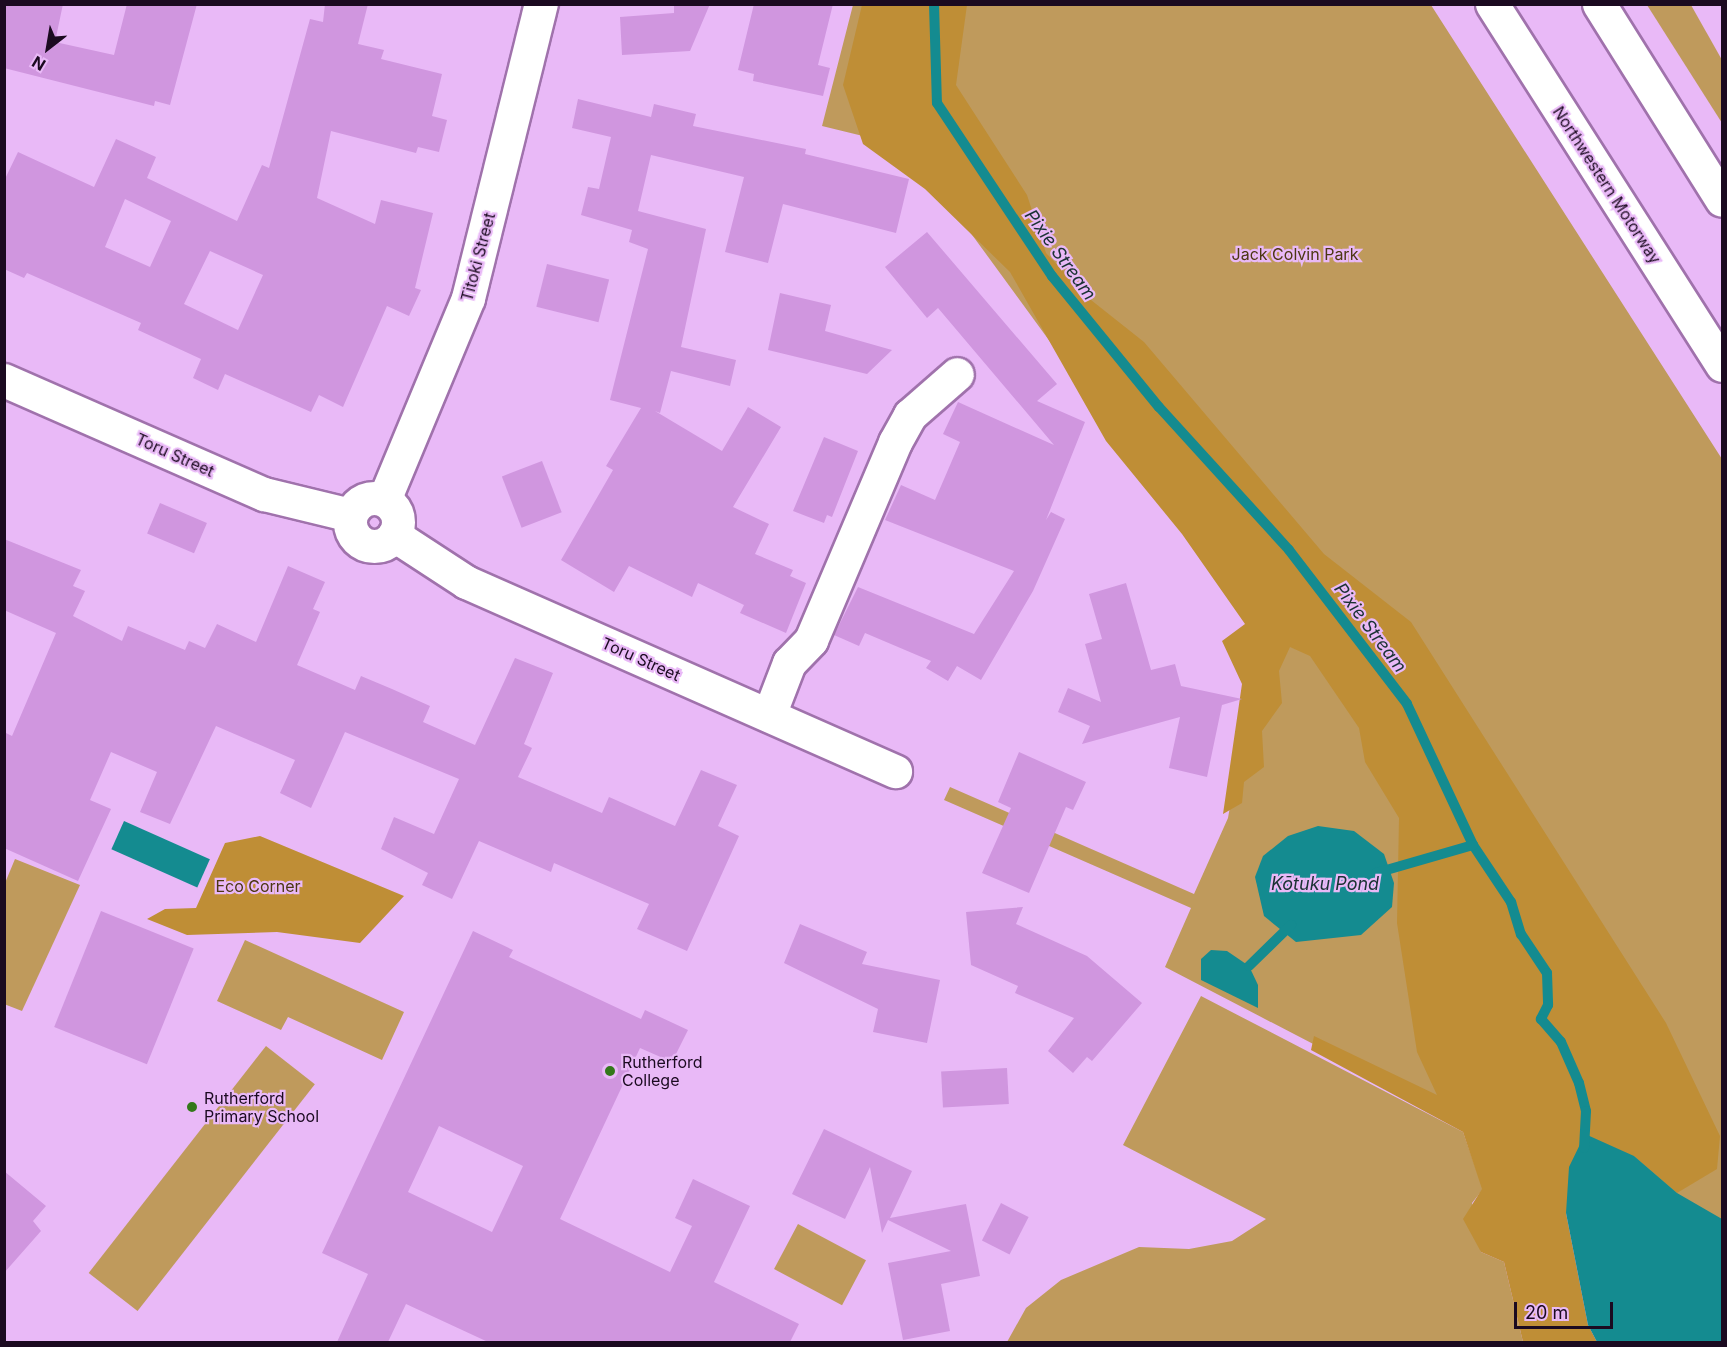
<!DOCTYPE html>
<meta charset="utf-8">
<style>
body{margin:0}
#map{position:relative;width:1727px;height:1347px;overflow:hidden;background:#e9b9f7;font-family:Inter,sans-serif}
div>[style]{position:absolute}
.green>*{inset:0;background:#bf9a5c;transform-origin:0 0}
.forest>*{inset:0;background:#bf8e36}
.water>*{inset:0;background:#148b90;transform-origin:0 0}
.stream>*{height:10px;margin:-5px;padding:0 5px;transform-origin:5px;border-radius:5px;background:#148b90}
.building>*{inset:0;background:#d096df;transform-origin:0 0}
.roads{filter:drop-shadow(2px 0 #a072ac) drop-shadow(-2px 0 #a072ac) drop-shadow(0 2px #a072ac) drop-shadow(0 -2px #a072ac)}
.minor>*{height:33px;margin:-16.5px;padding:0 16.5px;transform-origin:16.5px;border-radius:16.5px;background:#fff}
.minor>.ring{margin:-16.5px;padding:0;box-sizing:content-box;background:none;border:33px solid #fff;border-radius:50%}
.motorway>*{height:33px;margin:-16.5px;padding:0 16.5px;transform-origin:16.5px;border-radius:16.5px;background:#fff}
.dots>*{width:16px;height:16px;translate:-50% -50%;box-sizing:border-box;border:3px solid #e9b9f7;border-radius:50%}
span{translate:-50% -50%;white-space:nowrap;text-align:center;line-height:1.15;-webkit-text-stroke:4.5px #e9b9f7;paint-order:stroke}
.street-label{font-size:16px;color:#1b0a20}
.park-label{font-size:16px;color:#4c3712}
.poi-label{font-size:16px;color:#1b0a20}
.left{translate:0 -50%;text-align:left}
.water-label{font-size:18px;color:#1a3233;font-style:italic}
.frame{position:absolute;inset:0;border:6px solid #1b0a20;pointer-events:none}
.north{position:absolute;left:18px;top:18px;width:60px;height:60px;-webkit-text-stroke:4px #e9b9f7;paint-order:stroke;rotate:211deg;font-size:16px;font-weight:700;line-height:24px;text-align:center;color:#1b0a20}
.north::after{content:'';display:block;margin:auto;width:21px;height:27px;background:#1b0a20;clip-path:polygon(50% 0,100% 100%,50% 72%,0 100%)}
.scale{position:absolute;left:1514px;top:1302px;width:99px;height:27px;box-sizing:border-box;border:3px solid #1b0a20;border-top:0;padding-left:8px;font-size:18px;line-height:21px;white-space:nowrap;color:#1b0a20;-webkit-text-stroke:4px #e9b9f7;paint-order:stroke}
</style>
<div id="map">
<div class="green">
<div style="clip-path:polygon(853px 5px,1431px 5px,1722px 459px,1722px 1342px,1597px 1342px,1634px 1156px,1570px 1039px,1467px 1124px,1165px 967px,1191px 908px,944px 800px,950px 787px,1194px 894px,1228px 818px,1261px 631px,908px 147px,822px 126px)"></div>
<div style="clip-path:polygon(1647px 5px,1691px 5px,1722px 60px,1722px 123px)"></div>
<div style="clip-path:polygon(15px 859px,80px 885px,22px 1011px,4px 1004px,5px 883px)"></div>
<div style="clip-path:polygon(245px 940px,404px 1012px,382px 1060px,288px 1017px,281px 1030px,217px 1001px)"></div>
<div style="clip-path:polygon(1201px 996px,1463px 1132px,1483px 1189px,1472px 1203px,1481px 1252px,1504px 1262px,1523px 1342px,1007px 1342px,1026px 1308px,1061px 1280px,1139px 1247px,1189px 1249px,1232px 1241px,1266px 1219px,1123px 1145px)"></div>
<div style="left:266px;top:1046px;width:62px;height:288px;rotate:38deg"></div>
<div style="left:798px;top:1224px;width:77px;height:51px;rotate:28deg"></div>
</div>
<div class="forest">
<div style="clip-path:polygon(862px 5px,967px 5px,956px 85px,1027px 195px,1046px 253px,1091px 300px,1144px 342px,1324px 554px,1411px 622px,1666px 1023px,1720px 1136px,1717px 1169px,1677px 1193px,1634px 1156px,1566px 1213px,1588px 1325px,1597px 1342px,1523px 1342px,1504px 1262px,1481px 1252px,1463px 1219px,1482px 1189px,1463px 1132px,1311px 1050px,1314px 1036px,1437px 1095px,1417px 1052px,1397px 923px,1399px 818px,1365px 762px,1359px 728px,1310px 656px,1290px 647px,1279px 671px,1282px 703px,1262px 731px,1264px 767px,1244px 782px,1242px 803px,1223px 814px,1242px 684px,1222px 641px,1245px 624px,1182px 534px,1106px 441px,1010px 272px,925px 189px,863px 144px,843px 85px)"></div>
<div style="clip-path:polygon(260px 836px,404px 896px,360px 943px,277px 932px,187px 935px,147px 919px,165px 909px,196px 908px,225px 843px)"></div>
</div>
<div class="water">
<div style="left:124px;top:821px;width:94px;height:31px;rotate:24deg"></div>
<div style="clip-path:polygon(1318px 826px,1354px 831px,1384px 854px,1394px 883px,1392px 907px,1361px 935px,1296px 942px,1264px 916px,1255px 877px,1263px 856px,1288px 836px)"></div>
<div style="clip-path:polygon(1211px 950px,1227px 951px,1249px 966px,1258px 985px,1258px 1008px,1201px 980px,1201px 959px)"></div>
<div style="clip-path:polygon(1585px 1134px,1634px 1156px,1677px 1193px,1722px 1219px,1722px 1342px,1597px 1342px,1588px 1325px,1566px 1213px,1569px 1167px)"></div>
</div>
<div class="stream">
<div style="left:934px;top:4px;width:99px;rotate:88.3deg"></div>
<div style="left:937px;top:103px;width:208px;rotate:56.4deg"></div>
<div style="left:1052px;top:276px;width:169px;rotate:50.8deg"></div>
<div style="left:1159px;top:407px;width:193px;rotate:47.7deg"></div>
<div style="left:1289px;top:550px;width:194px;rotate:52.5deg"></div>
<div style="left:1407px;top:704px;width:156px;rotate:64.9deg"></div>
<div style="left:1473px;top:845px;width:69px;rotate:56.3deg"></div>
<div style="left:1511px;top:902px;width:34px;rotate:73deg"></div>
<div style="left:1521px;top:934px;width:47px;rotate:56.3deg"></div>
<div style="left:1547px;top:973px;width:32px;rotate:88deg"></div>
<div style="left:1548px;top:1005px;width:16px;rotate:117deg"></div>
<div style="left:1541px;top:1019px;width:30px;rotate:49deg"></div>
<div style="left:1561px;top:1042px;width:45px;rotate:66.3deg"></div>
<div style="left:1579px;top:1083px;width:29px;rotate:76deg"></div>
<div style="left:1586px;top:1111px;width:37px;rotate:93deg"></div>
<div style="left:1376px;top:873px;width:101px;rotate:-16.1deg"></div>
<div style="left:1249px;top:966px;width:59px;rotate:-44.3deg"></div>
</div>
<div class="building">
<div style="clip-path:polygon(4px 4px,63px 4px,55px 42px,114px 55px,127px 4px,197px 4px,170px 105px,155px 101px,154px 106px,4px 68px)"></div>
<div style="clip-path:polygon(evenodd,325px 4px,368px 4px,358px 44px,384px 50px,381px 59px,442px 74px,432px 116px,447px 120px,439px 152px,418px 147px,416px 153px,331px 131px,317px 198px,375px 224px,381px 200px,433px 213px,415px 288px,421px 290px,409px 316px,387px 306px,343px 407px,319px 395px,311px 412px,225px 374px,218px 390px,193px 378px,201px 359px,138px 330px,141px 323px,27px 273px,24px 278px,4px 269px,4px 181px,18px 152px,94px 187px,116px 139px,156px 157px,147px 178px,237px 221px,262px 165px,269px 168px,310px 19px,323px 22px,325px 4px,125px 199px,171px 221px,150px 267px,105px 247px,125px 199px,325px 4px,210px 251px,263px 275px,238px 330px,184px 304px,210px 251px)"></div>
<div style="clip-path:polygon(674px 4px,710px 4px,690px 51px,622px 55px,620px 17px,674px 13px)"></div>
<div style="clip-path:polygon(754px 4px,833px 4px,818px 65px,830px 68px,823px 96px,753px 81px,754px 74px,738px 70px)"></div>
<div style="clip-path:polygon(578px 99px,651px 117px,654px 104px,696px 114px,693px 126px,806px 149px,805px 154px,909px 179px,896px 233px,783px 204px,768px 263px,725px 252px,744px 177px,651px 155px,638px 211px,706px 229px,681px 347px,736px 360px,730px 386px,671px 371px,660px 413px,655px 411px,722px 451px,748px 407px,781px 427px,733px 507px,769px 524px,755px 554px,793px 570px,790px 576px,806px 583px,786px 633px,740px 613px,744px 605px,698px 583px,692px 597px,629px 566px,614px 592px,561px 560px,613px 470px,606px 466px,641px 408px,610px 400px,648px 249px,629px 242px,632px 230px,581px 215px,588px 187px,599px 189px,611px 137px,572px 128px)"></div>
<div style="clip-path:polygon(927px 232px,1057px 384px,1037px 401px,1085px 422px,1046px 520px,1051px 512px,1065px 519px,1033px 591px,981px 680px,957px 666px,948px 681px,926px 668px,931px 661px,865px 633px,859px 646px,834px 635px,858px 587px,974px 634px,1014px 571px,885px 520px,901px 485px,935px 500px,960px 442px,943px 434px,958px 402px,1054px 445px,938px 308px,927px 318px,885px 267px)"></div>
<div style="left:547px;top:264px;width:64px;height:44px;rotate:14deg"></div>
<div style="clip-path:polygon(780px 293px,831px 305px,825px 331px,892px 350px,867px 374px,768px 350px)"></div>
<div style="clip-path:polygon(824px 437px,858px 451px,832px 517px,827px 515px,824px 523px,793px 511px)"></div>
<div style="left:542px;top:461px;width:55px;height:43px;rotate:69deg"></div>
<div style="left:160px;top:503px;width:51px;height:33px;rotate:23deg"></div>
<div style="clip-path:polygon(4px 539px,81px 570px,73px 586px,85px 591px,73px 616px,122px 641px,128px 626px,185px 650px,189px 641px,205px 648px,217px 624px,256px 642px,288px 566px,325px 582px,313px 609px,320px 612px,297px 665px,355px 690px,361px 676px,392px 689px,430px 706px,423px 722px,475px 745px,515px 658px,553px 673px,524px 744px,532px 748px,518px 777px,602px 813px,609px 797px,675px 826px,701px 770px,737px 785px,718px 826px,739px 836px,687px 951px,637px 929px,649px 904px,554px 863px,551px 872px,479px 841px,452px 899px,422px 885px,428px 873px,381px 849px,394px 817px,434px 834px,459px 779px,345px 732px,311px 808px,280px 793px,295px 760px,216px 726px,170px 824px,140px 812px,157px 772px,111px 752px,90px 800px,111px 809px,78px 881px,4px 848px,4px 732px,12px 736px,56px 633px,4px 610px)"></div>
<div style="clip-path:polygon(1126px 583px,1151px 670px,1175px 664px,1181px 686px,1242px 699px,1222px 705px,1207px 777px,1169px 768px,1180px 717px,1082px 744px,1090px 726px,1058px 712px,1068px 688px,1101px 702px,1085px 644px,1102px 639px,1089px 594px)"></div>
<div style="clip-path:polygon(1019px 752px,1086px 782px,1073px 810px,1066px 807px,1029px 893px,982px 873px,1011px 808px,998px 802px)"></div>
<div style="clip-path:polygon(1023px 907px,1016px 924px,1087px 956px,1142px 1003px,1092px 1061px,1087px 1057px,1073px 1073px,1048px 1051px,1074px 1018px,1015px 993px,1018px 986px,971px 965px,966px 912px)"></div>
<div style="left:101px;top:911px;width:100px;height:125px;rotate:22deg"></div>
<div style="clip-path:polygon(800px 924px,867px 952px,862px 964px,940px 980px,927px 1043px,873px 1032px,878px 1009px,784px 963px)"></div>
<div style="clip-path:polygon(evenodd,473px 931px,513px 950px,509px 957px,641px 1019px,645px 1010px,688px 1030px,672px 1062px,640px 1048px,560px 1219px,670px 1272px,692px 1226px,675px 1218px,693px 1179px,750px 1206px,714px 1282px,799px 1324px,790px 1342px,488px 1342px,406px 1304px,388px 1342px,337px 1342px,368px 1274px,322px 1253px,473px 931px,439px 1126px,523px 1166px,492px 1232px,408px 1192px,439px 1126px)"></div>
<div style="left:1007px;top:1068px;width:36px;height:66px;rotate:87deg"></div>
<div style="clip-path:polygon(824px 1129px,912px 1171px,890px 1218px,966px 1204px,980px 1276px,941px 1284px,950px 1331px,903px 1340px,888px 1263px,951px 1251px,888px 1220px,882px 1233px,870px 1167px,845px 1219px,792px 1194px)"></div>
<div style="clip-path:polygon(4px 1171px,46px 1206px,33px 1221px,41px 1231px,4px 1273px)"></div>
<div style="left:1001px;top:1203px;width:31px;height:42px;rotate:27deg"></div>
</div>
<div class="roads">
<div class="minor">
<div style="left:4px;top:380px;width:284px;rotate:23.7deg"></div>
<div style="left:264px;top:494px;width:89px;rotate:13.7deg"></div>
<div class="ring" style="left:350px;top:498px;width:15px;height:15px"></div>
<div style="left:384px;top:500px;width:219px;rotate:-67.4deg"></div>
<div style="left:468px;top:298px;width:303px;rotate:-76.1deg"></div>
<div style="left:394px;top:535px;width:86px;rotate:33.1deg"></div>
<div style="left:466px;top:582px;width:469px;rotate:23.8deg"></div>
<div style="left:769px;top:715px;width:56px;rotate:-69deg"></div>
<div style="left:789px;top:663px;width:32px;rotate:-46deg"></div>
<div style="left:811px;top:640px;width:215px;rotate:-67deg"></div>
<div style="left:895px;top:442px;width:31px;rotate:-61deg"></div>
<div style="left:910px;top:415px;width:62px;rotate:-41.1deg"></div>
</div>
<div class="motorway">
<div style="left:1492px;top:4px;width:428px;rotate:57.5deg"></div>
<div style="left:1599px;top:4px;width:231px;rotate:57.9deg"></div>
</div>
</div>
<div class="dots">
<div style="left:610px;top:1071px;background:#33781a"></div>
<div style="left:192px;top:1107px;background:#33781a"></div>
</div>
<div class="street-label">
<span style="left:1607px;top:185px;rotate:57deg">Northwestern Motorway</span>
<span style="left:478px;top:257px;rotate:-75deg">Titoki Street</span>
<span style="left:175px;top:455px;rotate:24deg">Toru Street</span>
<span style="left:641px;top:659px;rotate:24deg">Toru Street</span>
</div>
<div class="park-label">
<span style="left:1295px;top:254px">Jack Colvin Park</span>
<span style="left:258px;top:886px">Eco Corner</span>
</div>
<div class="poi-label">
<span class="left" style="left:622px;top:1071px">Rutherford<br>College</span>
<span class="left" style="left:204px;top:1107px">Rutherford<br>Primary School</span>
</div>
<div class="water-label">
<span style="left:1060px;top:255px;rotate:54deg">Pixie Stream</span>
<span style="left:1370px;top:628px;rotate:53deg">Pixie Stream</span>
<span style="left:1325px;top:884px">Kōtuku Pond</span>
</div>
<div class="frame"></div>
<div class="north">N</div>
<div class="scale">20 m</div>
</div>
